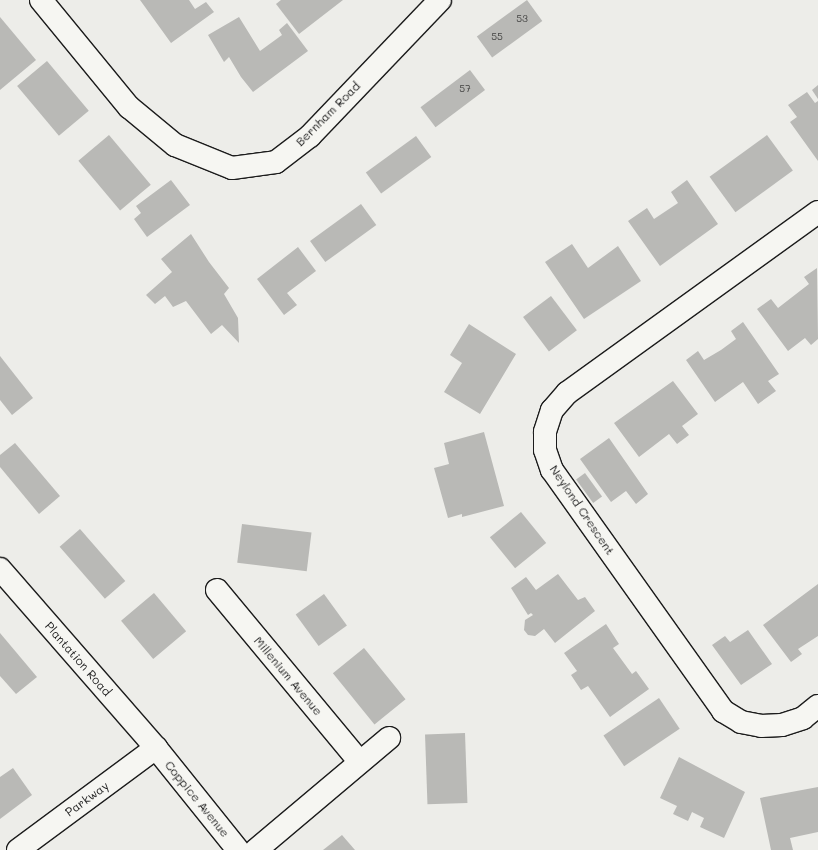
<!DOCTYPE html>
<style>
body{margin:0}
#map{position:relative;width:818px;height:850px;overflow:hidden;background:#edede9;font-family:Mali,sans-serif}
div>[style]{position:absolute}
.building>*{inset:0;background:#b9b9b6;transform-origin:0 0}
.roads{filter:drop-shadow(1px 0 #1c1c1c) drop-shadow(-1px 0 #1c1c1c) drop-shadow(0 1px #1c1c1c) drop-shadow(0 -1px #1c1c1c)}
.street>*{height:22px;margin:-11px;padding:0 11px;transform-origin:11px;border-radius:11px;background:#f6f6f2}
span{translate:-50% -50%;white-space:nowrap;text-align:center;line-height:1.15;-webkit-text-stroke:3.5px #f6f6f2;paint-order:stroke}
.number-label{font-size:10px;color:#434342}
.number-label span{-webkit-text-stroke-width:0}
.street-label{font-size:12px;color:#1c1c1c}
</style>
<div id="map">
<div class="building">
<div style="clip-path:polygon(140px 0,189px 0,195px 9px,206px 2px,214px 12px,171px 43px)"></div>
<div style="clip-path:polygon(281px 0,343px 0,299px 34px,276px 4px)"></div>
<div style="left:527px;top:0;width:26px;height:62px;rotate:54deg"></div>
<div style="clip-path:polygon(0 17px,36px 60px,0 90px)"></div>
<div style="clip-path:polygon(239px 17px,260px 51px,282px 35px,279px 30px,287px 23px,308px 51px,253px 92px,241px 77px,229px 57px,224px 62px,208px 35px)"></div>
<div style="left:47px;top:61px;width:65px;height:39px;rotate:50deg"></div>
<div style="left:470px;top:70px;width:25px;height:62px;rotate:53deg"></div>
<div style="clip-path:polygon(818px 85px,818px 99px,812px 90px)"></div>
<div style="clip-path:polygon(807px 92px,815px 103px,818px 101px,818px 161px,790px 122px,797px 117px,788px 105px)"></div>
<div style="left:109px;top:135px;width:65px;height:40px;rotate:50deg"></div>
<div style="left:767px;top:135px;width:44px;height:71px;rotate:54deg"></div>
<div style="left:416px;top:136px;width:26px;height:62px;rotate:54deg"></div>
<div style="clip-path:polygon(171px 180px,190px 205px,147px 237px,134px 219px,141px 213px,136px 206px)"></div>
<div style="clip-path:polygon(687px 180px,718px 224px,660px 266px,628px 221px,647px 208px,654px 219px,678px 203px,671px 192px)"></div>
<div style="left:361px;top:204px;width:26px;height:63px;rotate:54deg"></div>
<div style="clip-path:polygon(191px 234px,209px 262px,229px 288px,224px 294px,238px 318px,239px 343px,222px 325px,211px 334px,186px 301px,173px 307px,165px 296px,155px 304px,146px 295px,172px 272px,161px 259px)"></div>
<div style="clip-path:polygon(572px 244px,588px 268px,618px 246px,641px 281px,584px 319px,545px 262px)"></div>
<div style="clip-path:polygon(298px 247px,316px 271px,287px 293px,297px 305px,284px 315px,257px 279px)"></div>
<div style="clip-path:polygon(817px 268px,818px 339px,811px 345px,805px 338px,788px 351px,757px 309px,771px 299px,778px 308px,809px 284px,804px 277px)"></div>
<div style="left:551px;top:296px;width:43px;height:35px;rotate:53deg"></div>
<div style="clip-path:polygon(743px 322px,779px 374px,768px 381px,776px 391px,758px 404px,743px 382px,715px 402px,686px 360px,698px 351px,704px 360px,721px 350px,736px 339px,731px 331px)"></div>
<div style="clip-path:polygon(469px 324px,516px 354px,480px 414px,444px 392px,462px 363px,450px 355px)"></div>
<div style="clip-path:polygon(0 356px,33px 398px,12px 415px,0 400px)"></div>
<div style="clip-path:polygon(673px 381px,698px 414px,682px 426px,689px 435px,677px 444px,669px 434px,639px 457px,614px 423px)"></div>
<div style="clip-path:polygon(484px 432px,504px 506px,462px 517px,462px 514px,448px 518px,434px 468px,449px 464px,444px 443px)"></div>
<div style="clip-path:polygon(609px 438px,648px 494px,636px 504px,626px 491px,611px 502px,580px 459px)"></div>
<div style="clip-path:polygon(15px 443px,60px 496px,39px 514px,0 467px,0 455px)"></div>
<div style="left:585px;top:473px;width:29px;height:11px;rotate:54deg"></div>
<div style="left:521px;top:512px;width:40px;height:40px;rotate:51deg"></div>
<div style="left:242px;top:524px;width:70px;height:39px;rotate:7deg"></div>
<div style="left:80px;top:529px;width:69px;height:27px;rotate:49deg"></div>
<div style="clip-path:polygon(558px 574px,578px 600px,585px 597px,595px 611px,555px 643px,544px 629px,535px 636px,528px 635px,524px 630px,525px 620px,533px 615px,531px 613px,528px 615px,511px 588px,526px 577px,536px 590px)"></div>
<div style="clip-path:polygon(818px 584px,818px 636px,798px 649px,802px 654px,791px 662px,763px 625px)"></div>
<div style="left:154px;top:593px;width:50px;height:43px;rotate:50deg"></div>
<div style="left:324px;top:594px;width:39px;height:35px;rotate:54deg"></div>
<div style="clip-path:polygon(606px 624px,619px 644px,613px 648px,632px 674px,636px 671px,649px 689px,610px 717px,588px 686px,581px 690px,571px 675px,577px 671px,564px 653px)"></div>
<div style="clip-path:polygon(748px 630px,772px 664px,741px 685px,712px 645px,725px 636px,730px 642px)"></div>
<div style="clip-path:polygon(0 633px,37px 677px,16px 694px,0 676px)"></div>
<div style="left:364px;top:648px;width:66px;height:40px;rotate:51deg"></div>
<div style="left:659px;top:698px;width:37px;height:67px;rotate:56deg"></div>
<div style="left:465px;top:733px;width:70px;height:40px;rotate:88deg"></div>
<div style="clip-path:polygon(679px 757px,745px 792px,724px 838px,700px 827px,704px 818px,692px 812px,688px 821px,673px 814px,677px 806px,660px 798px)"></div>
<div style="clip-path:polygon(13px 768px,32px 795px,0 819px,0 777px)"></div>
<div style="clip-path:polygon(818px 787px,818px 832px,790px 838px,793px 850px,771px 850px,760px 798px)"></div>
<div style="clip-path:polygon(342px 835px,355px 850px,323px 850px)"></div>
</div>
<div class="roads">
<div class="street">
<div style="left:41px;top:0;width:139px;rotate:50.6deg"></div>
<div style="left:129px;top:107px;width:60px;rotate:39.6deg"></div>
<div style="left:175px;top:145px;width:61px;rotate:22deg"></div>
<div style="left:232px;top:168px;width:44px;rotate:-7.8deg"></div>
<div style="left:276px;top:162px;width:43px;rotate:-37.4deg"></div>
<div style="left:310px;top:136px;width:188px;rotate:-46.3deg"></div>
<div style="left:818px;top:212px;width:309px;rotate:144.2deg"></div>
<div style="left:567px;top:393px;width:23px;rotate:131deg"></div>
<div style="left:552px;top:410px;width:23px;rotate:108deg"></div>
<div style="left:545px;top:432px;width:18px;rotate:90deg"></div>
<div style="left:545px;top:450px;width:21px;rotate:71deg"></div>
<div style="left:552px;top:470px;width:296px;rotate:54.6deg"></div>
<div style="left:723px;top:711px;width:21px;rotate:31deg"></div>
<div style="left:741px;top:722px;width:20px;rotate:11deg"></div>
<div style="left:761px;top:726px;width:21px;rotate:-3deg"></div>
<div style="left:782px;top:725px;width:22px;rotate:-18deg"></div>
<div style="left:803px;top:718px;width:19px;rotate:-39deg"></div>
<div style="left:0;top:569px;width:237px;rotate:48.9deg"></div>
<div style="left:156px;top:748px;width:131px;rotate:51.2deg"></div>
<div style="left:217px;top:590px;width:222px;rotate:50.3deg"></div>
<div style="left:18px;top:850px;width:172px;rotate:-36.5deg"></div>
<div style="left:256px;top:850px;width:174px;rotate:-40.1deg"></div>
</div>
</div>
<div class="number-label">
<span style="left:522px;top:19px">53</span>
<span style="left:497px;top:37px">55</span>
<span style="left:465px;top:89px">57</span>
</div>
<div class="street-label">
<span style="left:328px;top:114px;rotate:-45deg">Bernham Road</span>
<span style="left:582px;top:510px;rotate:56deg">Neylond Crescent</span>
<span style="left:78px;top:659px;rotate:49deg">Plantation Road</span>
<span style="left:288px;top:676px;rotate:50deg">Millenium Avenue</span>
<span style="left:87px;top:799px;rotate:-36deg">Parkway</span>
<span style="left:197px;top:799px;rotate:51deg">Coppice Avenue</span>
</div>
</div>
